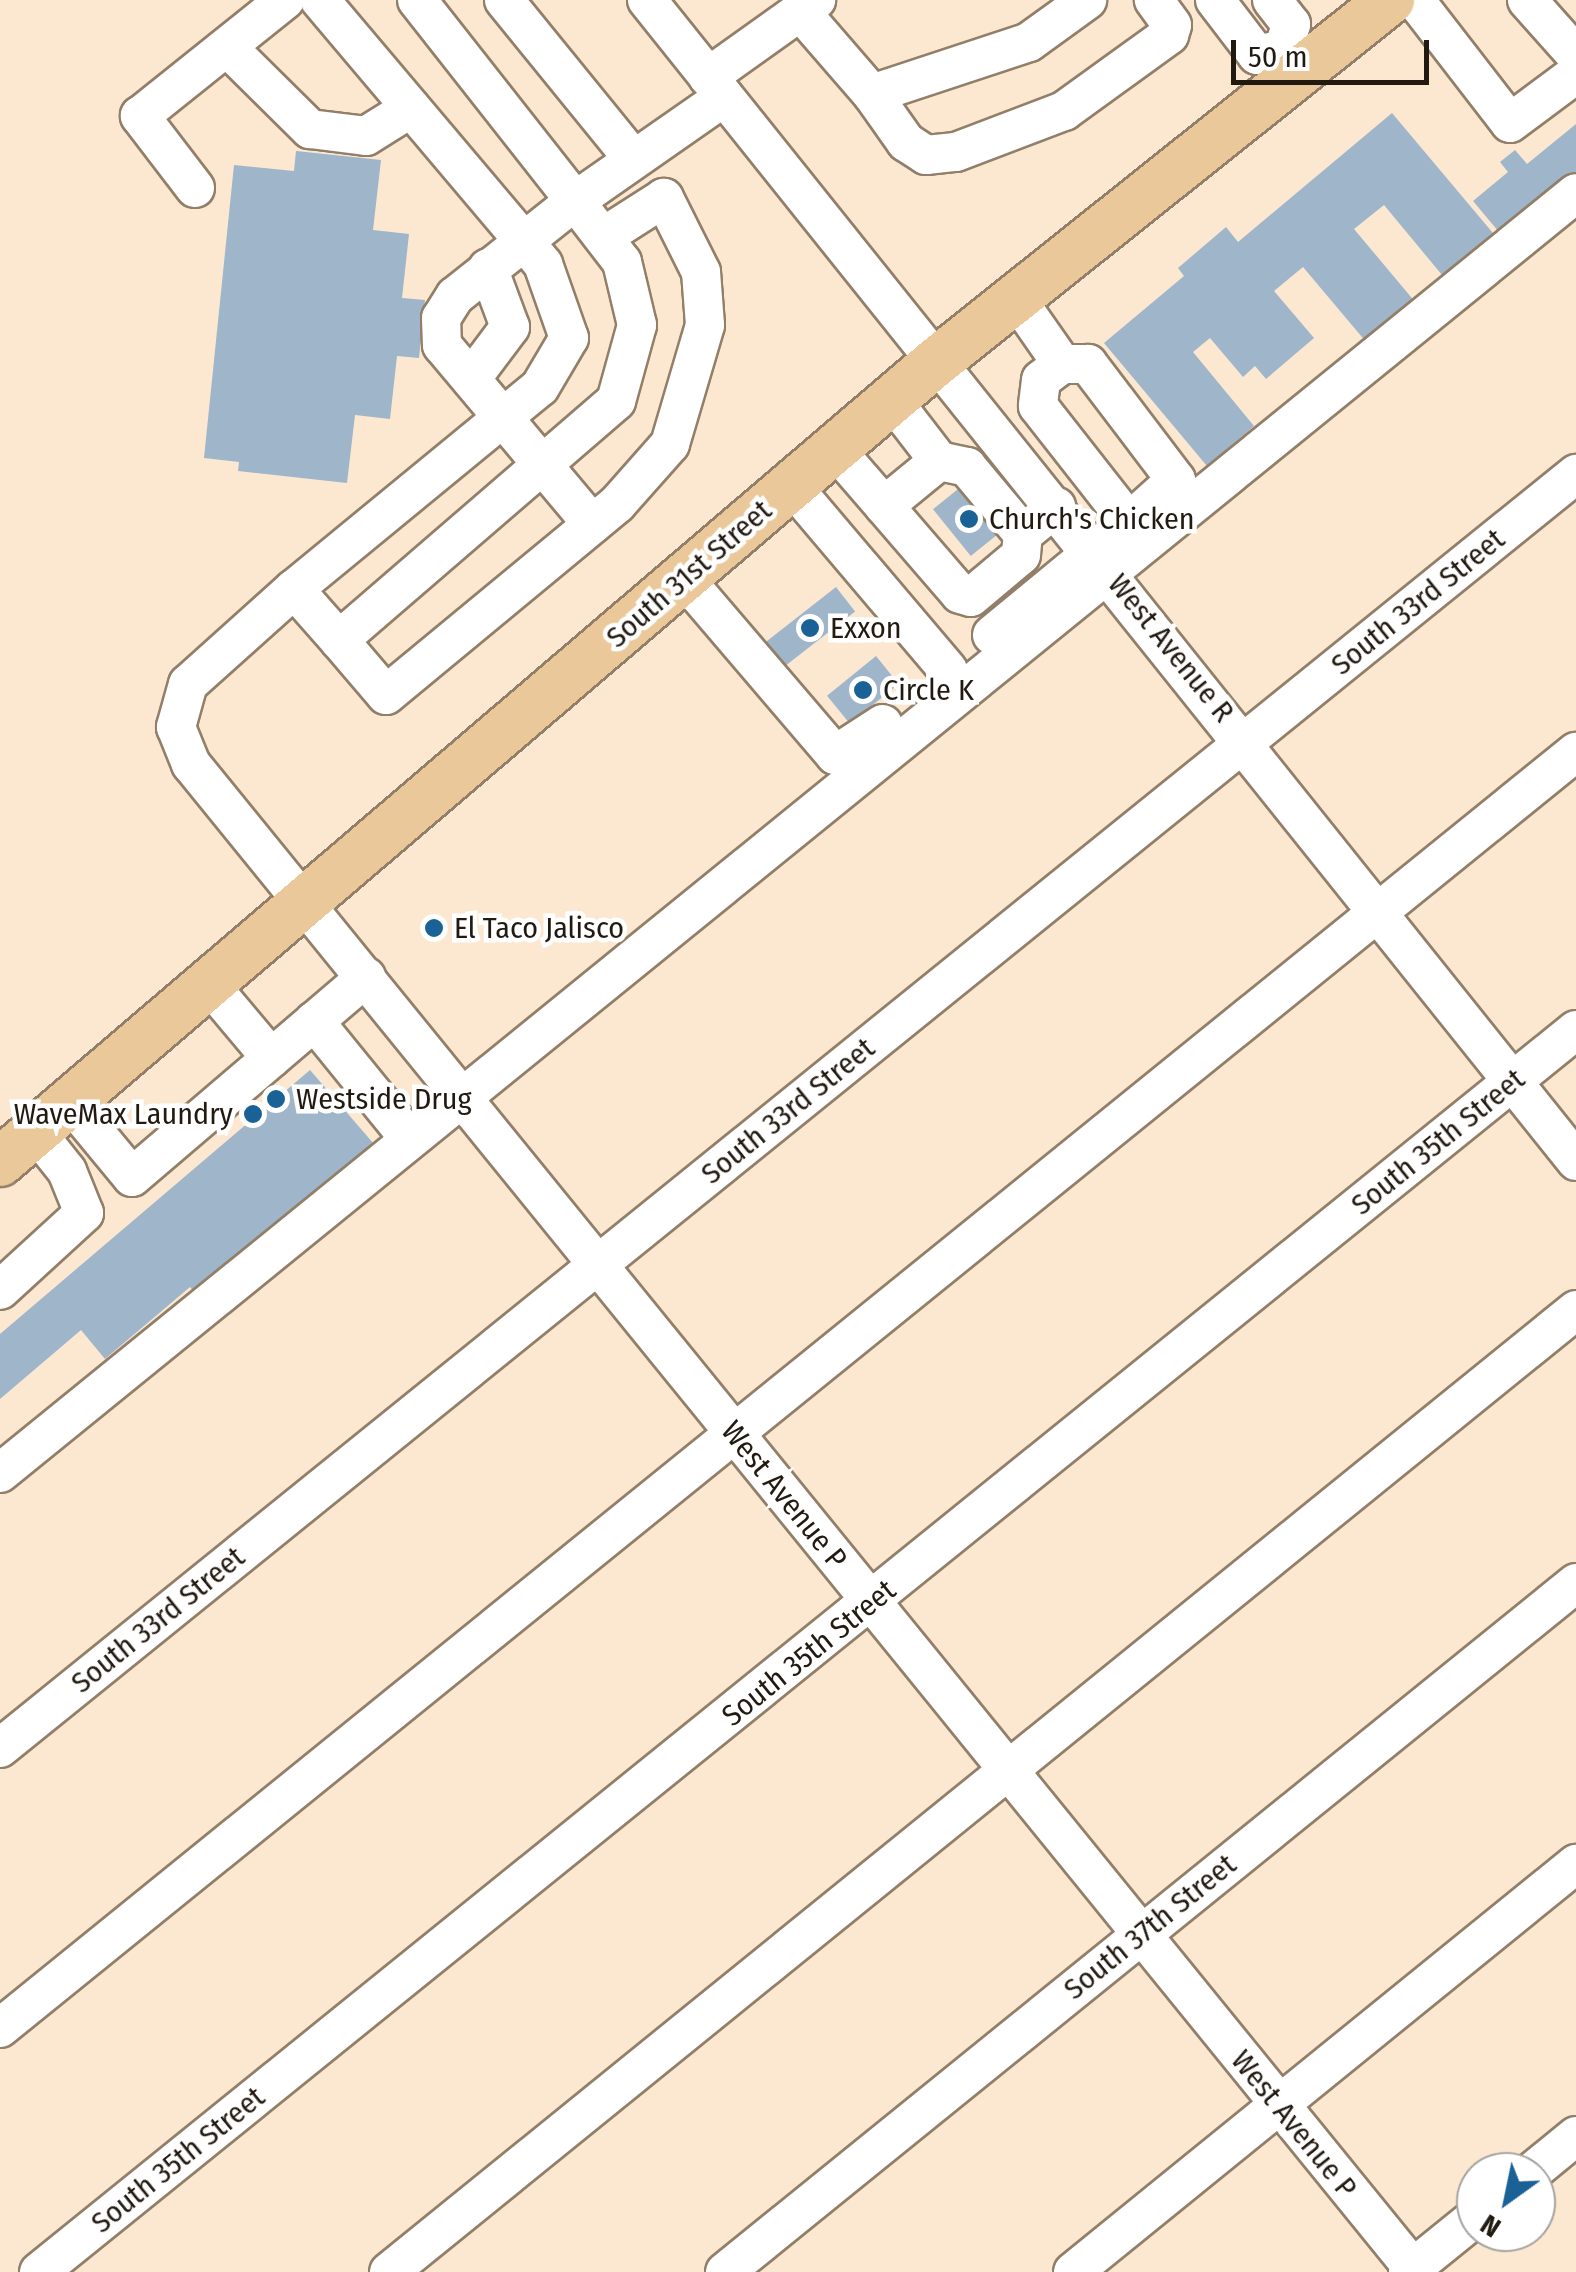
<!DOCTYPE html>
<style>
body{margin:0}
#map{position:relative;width:1576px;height:2272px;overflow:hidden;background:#fce8d0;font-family:"Fira Sans Condensed",sans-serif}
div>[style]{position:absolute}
.building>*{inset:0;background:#9eb5ca;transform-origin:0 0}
.roads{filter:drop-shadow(2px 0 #927f69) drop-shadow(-2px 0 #927f69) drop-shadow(0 2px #927f69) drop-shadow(0 -2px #927f69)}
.minor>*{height:38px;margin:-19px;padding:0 19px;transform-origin:19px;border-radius:19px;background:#fff}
.major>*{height:48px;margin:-24px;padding:0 24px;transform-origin:24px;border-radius:24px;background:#ebc89a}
.dots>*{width:28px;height:28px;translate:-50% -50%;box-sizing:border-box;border:5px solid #fff;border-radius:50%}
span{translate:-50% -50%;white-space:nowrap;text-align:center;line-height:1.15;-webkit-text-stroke:9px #fff;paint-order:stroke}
.poi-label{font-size:30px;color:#211a11}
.left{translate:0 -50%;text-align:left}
.right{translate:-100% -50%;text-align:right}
.street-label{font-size:30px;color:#211a11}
.north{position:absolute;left:1456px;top:2152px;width:100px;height:100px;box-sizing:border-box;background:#fff;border:2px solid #a6a3a0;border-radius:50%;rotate:213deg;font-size:28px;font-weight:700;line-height:40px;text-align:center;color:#211a11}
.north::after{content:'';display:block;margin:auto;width:35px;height:45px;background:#1a6296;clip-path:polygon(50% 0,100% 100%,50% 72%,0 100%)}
.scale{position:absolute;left:1231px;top:40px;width:198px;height:45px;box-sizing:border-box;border:5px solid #211a11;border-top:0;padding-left:12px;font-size:30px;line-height:35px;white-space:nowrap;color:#211a11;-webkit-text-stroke:8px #fff;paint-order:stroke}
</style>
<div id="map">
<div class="building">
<div style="clip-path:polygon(1392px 113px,1503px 245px,1452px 287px,1384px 205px,1354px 229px,1416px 303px,1367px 343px,1303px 267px,1274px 291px,1314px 338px,1266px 379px,1255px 366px,1243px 377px,1210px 338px,1193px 352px,1254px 426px,1207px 466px,1104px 343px,1184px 276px,1178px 268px,1226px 227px,1238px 242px)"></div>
<div style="clip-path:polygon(1576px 124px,1576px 179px,1504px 238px,1473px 201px,1508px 172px,1500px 162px,1515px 150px,1527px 164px)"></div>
<div style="clip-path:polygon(296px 151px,381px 160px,373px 230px,409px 234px,402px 298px,425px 300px,419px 358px,397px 356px,390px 419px,355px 415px,347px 483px,238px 471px,239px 462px,204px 458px,234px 165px,294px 171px)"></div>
<div style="left:968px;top:481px;width:60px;height:45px;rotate:51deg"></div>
<div style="left:836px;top:587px;width:31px;height:92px;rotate:52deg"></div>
<div style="left:876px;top:656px;width:36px;height:63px;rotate:51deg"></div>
<div style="clip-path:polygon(310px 1070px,380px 1151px,203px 1302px,190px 1287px,105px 1359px,81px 1330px,0 1399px,0 1334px)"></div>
</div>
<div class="roads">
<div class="minor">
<div style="left:417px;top:0;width:256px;rotate:51.8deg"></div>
<div style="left:575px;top:201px;width:153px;rotate:141.6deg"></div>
<div style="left:455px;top:296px;width:26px;rotate:122deg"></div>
<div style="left:441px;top:318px;width:27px;rotate:88deg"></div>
<div style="left:442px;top:345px;width:234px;rotate:50deg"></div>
<div style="left:504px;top:0;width:205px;rotate:50.9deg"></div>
<div style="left:647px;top:0;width:1487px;rotate:51.33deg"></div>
<div style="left:1215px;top:0;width:69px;rotate:52.6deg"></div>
<div style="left:1257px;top:55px;width:28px;rotate:-13deg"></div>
<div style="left:1272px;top:0;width:31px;rotate:52deg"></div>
<div style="left:1291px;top:24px;width:26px;rotate:106deg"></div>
<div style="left:1415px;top:0;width:155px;rotate:52.3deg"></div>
<div style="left:1510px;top:123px;width:82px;rotate:-36.6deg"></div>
<div style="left:1527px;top:0;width:74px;rotate:48.3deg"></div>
<div style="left:800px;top:11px;width:110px;rotate:49.1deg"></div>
<div style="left:872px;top:94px;width:165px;rotate:-18.3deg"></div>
<div style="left:1029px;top:42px;width:72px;rotate:-35.9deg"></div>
<div style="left:227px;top:47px;width:117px;rotate:44.7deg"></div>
<div style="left:310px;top:129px;width:56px;rotate:7.1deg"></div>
<div style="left:366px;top:136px;width:53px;rotate:-31.9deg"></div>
<div style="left:708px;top:77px;width:133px;rotate:-35.5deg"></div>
<div style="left:872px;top:94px;width:59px;rotate:54.7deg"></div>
<div style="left:906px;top:142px;width:24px;rotate:33deg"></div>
<div style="left:926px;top:155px;width:30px;rotate:-6deg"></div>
<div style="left:956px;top:152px;width:116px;rotate:-20.8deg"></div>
<div style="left:1064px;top:111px;width:130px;rotate:-35.9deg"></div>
<div style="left:1169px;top:35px;width:10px;rotate:-73deg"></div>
<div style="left:1172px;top:25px;width:31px;rotate:-126deg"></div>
<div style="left:724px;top:97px;width:182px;rotate:145.1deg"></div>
<div style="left:575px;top:201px;width:77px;rotate:52.4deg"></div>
<div style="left:622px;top:262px;width:65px;rotate:76.6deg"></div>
<div style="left:637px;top:325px;width:79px;rotate:105.4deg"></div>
<div style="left:616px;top:401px;width:366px;rotate:139.2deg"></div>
<div style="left:339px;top:640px;width:68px;rotate:-131.4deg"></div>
<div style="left:294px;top:589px;width:142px;rotate:138.1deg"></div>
<div style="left:188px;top:684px;width:45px;rotate:105.6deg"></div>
<div style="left:176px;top:727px;width:40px;rotate:68deg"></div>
<div style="left:191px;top:764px;width:1943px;rotate:50.91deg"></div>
<div style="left:195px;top:188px;width:91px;rotate:-127.4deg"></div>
<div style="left:140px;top:116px;width:186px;rotate:-38.7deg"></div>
<div style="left:1016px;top:298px;width:80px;rotate:55.1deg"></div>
<div style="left:1062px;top:364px;width:26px;rotate:143deg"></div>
<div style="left:1041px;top:380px;width:26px;rotate:97deg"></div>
<div style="left:1038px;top:406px;width:147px;rotate:51.9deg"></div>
<div style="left:1129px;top:522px;width:63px;rotate:-41.8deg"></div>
<div style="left:1176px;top:480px;width:146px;rotate:-127.2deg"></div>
<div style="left:1088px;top:364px;width:26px;rotate:180deg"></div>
<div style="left:471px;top:379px;width:65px;rotate:-53.1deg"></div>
<div style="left:510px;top:327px;width:63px;rotate:-110.4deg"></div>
<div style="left:892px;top:400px;width:77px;rotate:52.4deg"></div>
<div style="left:939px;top:461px;width:29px;rotate:12deg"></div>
<div style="left:967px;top:467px;width:87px;rotate:50.1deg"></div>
<div style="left:835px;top:449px;width:191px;rotate:49.2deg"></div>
<div style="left:960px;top:594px;width:11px;rotate:15deg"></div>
<div style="left:971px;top:597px;width:65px;rotate:-40deg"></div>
<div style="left:1021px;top:555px;width:21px;rotate:-85deg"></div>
<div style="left:1023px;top:534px;width:43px;rotate:-39.3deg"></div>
<div style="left:792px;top:486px;width:241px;rotate:49.7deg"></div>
<div style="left:884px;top:506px;width:71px;rotate:-39.3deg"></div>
<div style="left:684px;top:578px;width:233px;rotate:49.5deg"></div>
<div style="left:835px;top:755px;width:57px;rotate:-32.9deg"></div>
<div style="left:294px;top:589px;width:318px;rotate:-39.4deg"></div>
<div style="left:540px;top:387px;width:57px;rotate:-59.4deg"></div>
<div style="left:569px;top:338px;width:78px;rotate:-109.4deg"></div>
<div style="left:543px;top:264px;width:346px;rotate:-130.2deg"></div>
<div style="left:992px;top:635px;width:178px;rotate:-39.5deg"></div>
<div style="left:339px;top:640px;width:72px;rotate:49.5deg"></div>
<div style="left:386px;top:695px;width:300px;rotate:-39.6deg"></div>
<div style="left:617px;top:504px;width:80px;rotate:-48.5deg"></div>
<div style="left:670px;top:444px;width:124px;rotate:-73.6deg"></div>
<div style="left:705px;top:325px;width:53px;rotate:-94.3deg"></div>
<div style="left:701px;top:272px;width:83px;rotate:-116.6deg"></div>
<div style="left:664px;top:198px;width:72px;rotate:147.4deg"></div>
<div style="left:209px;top:984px;width:97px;rotate:50deg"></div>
<div style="left:314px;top:1021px;width:152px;rotate:50.9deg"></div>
<div style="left:70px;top:1102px;width:97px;rotate:50.4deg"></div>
<div style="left:132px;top:1177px;width:308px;rotate:-40.5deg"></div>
<div style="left:0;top:1290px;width:114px;rotate:-42.5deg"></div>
<div style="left:84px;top:1213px;width:45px;rotate:-112deg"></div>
<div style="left:67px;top:1171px;width:50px;rotate:-128.5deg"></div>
<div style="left:0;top:1473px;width:2030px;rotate:-39.08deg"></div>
<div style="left:0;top:1748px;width:2027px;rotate:-38.95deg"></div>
<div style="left:0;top:2028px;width:2028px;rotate:-39deg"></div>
<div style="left:1532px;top:2172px;width:57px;rotate:-39.3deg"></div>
<div style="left:39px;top:2272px;width:1976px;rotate:-38.94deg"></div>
<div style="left:389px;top:2272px;width:1528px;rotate:-39.02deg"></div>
<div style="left:725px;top:2272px;width:1095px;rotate:-38.99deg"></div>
<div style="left:1073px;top:2272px;width:648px;rotate:-39.05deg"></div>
<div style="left:1408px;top:2272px;width:87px;rotate:-39deg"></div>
</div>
<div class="major">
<div style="left:0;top:1162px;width:1231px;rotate:-40.52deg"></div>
<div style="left:936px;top:362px;width:581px;rotate:-38.57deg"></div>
</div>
</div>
<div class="dots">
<div style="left:969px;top:519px;background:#1a6296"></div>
<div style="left:810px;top:628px;background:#1a6296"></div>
<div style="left:863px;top:690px;background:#1a6296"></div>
<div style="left:434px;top:928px;background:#1a6296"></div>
<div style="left:276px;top:1099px;background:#1a6296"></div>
<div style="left:253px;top:1114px;background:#1a6296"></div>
</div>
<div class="poi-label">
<span class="left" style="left:989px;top:519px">Church's Chicken</span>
<span class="left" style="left:830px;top:628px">Exxon</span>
<span class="left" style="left:883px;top:690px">Circle K</span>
<span class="left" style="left:454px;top:928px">El Taco Jalisco</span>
<span class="left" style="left:296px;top:1099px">Westside Drug</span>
<span class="right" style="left:233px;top:1114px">WaveMax Laundry</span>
</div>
<div class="street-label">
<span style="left:689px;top:574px;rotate:-41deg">South 31st Street</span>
<span style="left:1418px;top:602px;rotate:-39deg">South 33rd Street</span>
<span style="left:1171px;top:648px;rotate:51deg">West Avenue R</span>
<span style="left:788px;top:1111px;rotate:-39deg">South 33rd Street</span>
<span style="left:1438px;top:1142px;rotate:-39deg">South 35th Street</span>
<span style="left:784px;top:1495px;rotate:51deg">West Avenue P</span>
<span style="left:158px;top:1620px;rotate:-39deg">South 33rd Street</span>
<span style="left:809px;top:1653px;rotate:-39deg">South 35th Street</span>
<span style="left:1150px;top:1927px;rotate:-39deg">South 37th Street</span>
<span style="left:1294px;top:2124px;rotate:51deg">West Avenue P</span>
<span style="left:178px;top:2160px;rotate:-39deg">South 35th Street</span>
</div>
<div class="north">N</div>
<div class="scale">50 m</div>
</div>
